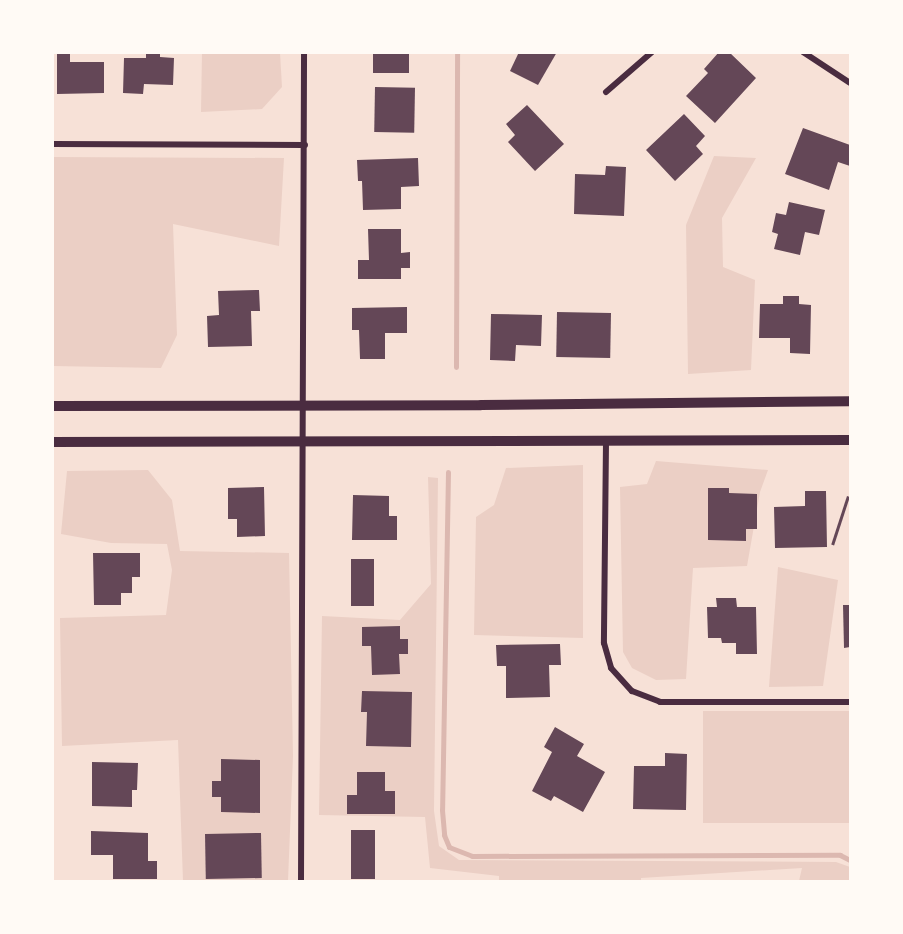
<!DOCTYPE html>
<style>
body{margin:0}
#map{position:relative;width:903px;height:934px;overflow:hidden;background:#f7e1d7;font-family:Karla,sans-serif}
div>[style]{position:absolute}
.green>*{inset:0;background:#ebcfc5;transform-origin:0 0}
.stream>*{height:5px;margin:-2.5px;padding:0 2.5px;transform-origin:2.5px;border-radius:2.5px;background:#dcb8b0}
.building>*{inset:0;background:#644757;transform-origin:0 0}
.minor>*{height:6px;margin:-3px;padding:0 3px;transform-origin:3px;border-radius:3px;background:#4a2c40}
.tertiary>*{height:10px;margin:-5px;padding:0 5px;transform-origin:5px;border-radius:5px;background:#4a2c40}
span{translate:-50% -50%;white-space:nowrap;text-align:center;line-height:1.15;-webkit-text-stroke:5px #fffaf5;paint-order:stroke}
.frame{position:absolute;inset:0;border:54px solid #fffaf5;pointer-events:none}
</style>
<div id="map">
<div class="green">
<div style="clip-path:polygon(202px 53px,280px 53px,282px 87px,262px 109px,201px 112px)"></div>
<div style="clip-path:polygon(714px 156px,756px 158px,722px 218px,723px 267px,755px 280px,751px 370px,688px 374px,686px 225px)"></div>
<div style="clip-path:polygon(53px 157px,284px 158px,279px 246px,173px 224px,177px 335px,161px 368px,53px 366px)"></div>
<div style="clip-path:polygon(656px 461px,768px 470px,760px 492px,747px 566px,693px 568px,686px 679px,656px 680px,632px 668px,623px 652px,620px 487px,647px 484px)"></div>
<div style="clip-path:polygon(583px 465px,583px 638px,474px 635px,476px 517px,494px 505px,506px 468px)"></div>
<div style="clip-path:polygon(148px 470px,172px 500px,180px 551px,289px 553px,293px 756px,288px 881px,183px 881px,178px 740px,62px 746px,60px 618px,166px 615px,172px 570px,167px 544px,111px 543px,61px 534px,67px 471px)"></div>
<div style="clip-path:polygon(428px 477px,438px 478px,434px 811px,439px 846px,459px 860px,836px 862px,850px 867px,850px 881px,799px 881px,802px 868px,641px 878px,641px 882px,499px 881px,499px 876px,430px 868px,425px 817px,319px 815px,322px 616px,400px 620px,431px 584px)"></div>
<div style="clip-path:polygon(778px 567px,838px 580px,823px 686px,769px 687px)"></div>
<div style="left:850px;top:711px;width:112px;height:147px;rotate:90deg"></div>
</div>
<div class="stream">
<div style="left:456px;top:367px;width:315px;rotate:-89.8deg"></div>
<div style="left:448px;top:472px;width:338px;rotate:91deg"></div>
<div style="left:442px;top:810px;width:25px;rotate:85deg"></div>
<div style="left:444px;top:835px;width:13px;rotate:67deg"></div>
<div style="left:449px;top:847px;width:25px;rotate:21deg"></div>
<div style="left:472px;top:856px;width:368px;rotate:-0.2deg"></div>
<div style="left:840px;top:855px;width:11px;rotate:27deg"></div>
</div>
<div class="building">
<div style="clip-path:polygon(57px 52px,70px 52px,70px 62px,104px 62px,104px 93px,57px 94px)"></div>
<div style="clip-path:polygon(146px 52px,160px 52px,160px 57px,174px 58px,173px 85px,144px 84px,143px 94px,123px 93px,124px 58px,146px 58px)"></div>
<div style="left:373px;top:52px;width:36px;height:21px"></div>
<div style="clip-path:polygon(519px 52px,557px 52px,538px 85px,510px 71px)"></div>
<div style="clip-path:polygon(719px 52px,729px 52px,756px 78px,715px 123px,686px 96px,708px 73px,704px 69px)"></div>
<div style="left:375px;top:87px;width:40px;height:45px;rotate:1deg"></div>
<div style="clip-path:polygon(527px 105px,564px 144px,535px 171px,508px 142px,515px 135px,506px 124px)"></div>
<div style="clip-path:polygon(684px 114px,705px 136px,696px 146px,703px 154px,675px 181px,646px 150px)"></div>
<div style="clip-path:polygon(803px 128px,850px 145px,850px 166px,838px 162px,829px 190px,785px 174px)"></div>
<div style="clip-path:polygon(418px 158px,419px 186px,401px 187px,401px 209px,363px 210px,362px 181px,358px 181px,357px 160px)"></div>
<div style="clip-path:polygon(606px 166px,626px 167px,624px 216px,574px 214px,575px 174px,605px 175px)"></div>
<div style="clip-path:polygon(789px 202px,825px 210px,819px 235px,805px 232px,800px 255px,774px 249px,778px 234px,772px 232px,776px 213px,786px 215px)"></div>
<div style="clip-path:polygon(368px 229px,401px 229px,401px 253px,410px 252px,410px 268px,401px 268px,401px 279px,358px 279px,358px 260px,369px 260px)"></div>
<div style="clip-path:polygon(259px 290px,260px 311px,251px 311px,252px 346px,208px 347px,207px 316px,219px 315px,218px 291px)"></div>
<div style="clip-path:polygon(783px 296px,799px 296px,799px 304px,811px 305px,810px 354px,790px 353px,790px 338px,759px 338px,760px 304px,783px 304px)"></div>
<div style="clip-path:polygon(407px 307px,407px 333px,385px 333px,385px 359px,360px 359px,359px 330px,352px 330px,352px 308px)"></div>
<div style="left:557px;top:312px;width:54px;height:45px;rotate:1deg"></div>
<div style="clip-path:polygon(491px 314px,542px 315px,541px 346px,516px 345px,515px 361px,490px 360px)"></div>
<div style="clip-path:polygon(264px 487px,265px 536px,237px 537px,237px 519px,228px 519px,228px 488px)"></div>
<div style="clip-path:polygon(708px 488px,729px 488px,729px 493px,757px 494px,757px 529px,746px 529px,746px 541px,708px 540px)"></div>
<div style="clip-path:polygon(805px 491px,826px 491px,827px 547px,775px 548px,774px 507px,805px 506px)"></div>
<div style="clip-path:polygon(353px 495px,389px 496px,389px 516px,397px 516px,397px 540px,352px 540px)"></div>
<div style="left:847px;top:496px;width:3px;height:51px;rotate:18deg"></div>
<div style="clip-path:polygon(93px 553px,140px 553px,140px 577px,132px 577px,132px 593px,121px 593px,121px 605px,94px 605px)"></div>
<div style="left:374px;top:559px;width:47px;height:23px;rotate:90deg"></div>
<div style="clip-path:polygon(716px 598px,736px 598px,737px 607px,756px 607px,757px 654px,736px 654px,736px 643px,722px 643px,721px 638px,708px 638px,707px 607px,717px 607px)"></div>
<div style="clip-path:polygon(843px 605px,850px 605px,850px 647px,844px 648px)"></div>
<div style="clip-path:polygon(400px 626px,400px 639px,408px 639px,408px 654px,399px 654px,400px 674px,372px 675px,371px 646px,362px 646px,362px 627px)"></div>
<div style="clip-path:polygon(560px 644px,561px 665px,549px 665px,550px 697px,506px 698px,506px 666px,497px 666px,496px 645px)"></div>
<div style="clip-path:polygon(362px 691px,412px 692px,411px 747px,366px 746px,367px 712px,361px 712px)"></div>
<div style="clip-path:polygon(555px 727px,584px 744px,577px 756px,605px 772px,583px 812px,554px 796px,551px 801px,532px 791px,552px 752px,544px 747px)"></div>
<div style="clip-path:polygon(665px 753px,687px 754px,686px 810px,633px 809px,634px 766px,665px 766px)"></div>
<div style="clip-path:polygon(221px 759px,260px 760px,260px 813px,221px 812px,221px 797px,212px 797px,212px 781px,221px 781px)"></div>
<div style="clip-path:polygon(92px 762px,138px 763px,137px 790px,132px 790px,132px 807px,92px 806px)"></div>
<div style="clip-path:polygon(357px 772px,385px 772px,385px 791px,395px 791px,395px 814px,347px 814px,347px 795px,357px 795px)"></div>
<div style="left:375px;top:830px;width:49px;height:24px;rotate:90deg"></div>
<div style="clip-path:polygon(91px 831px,148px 833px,148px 861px,157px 861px,157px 879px,113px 879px,113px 855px,91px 855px)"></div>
<div style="left:261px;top:833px;width:45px;height:56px;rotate:89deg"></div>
</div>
<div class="minor">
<div style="left:803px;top:52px;width:56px;rotate:33.4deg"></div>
<div style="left:606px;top:92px;width:61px;rotate:-41deg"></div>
<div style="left:52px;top:144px;width:253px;rotate:0.2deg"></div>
<div style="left:606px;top:442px;width:201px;rotate:90.6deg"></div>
<div style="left:604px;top:643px;width:26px;rotate:74deg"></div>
<div style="left:611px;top:668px;width:31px;rotate:48deg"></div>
<div style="left:632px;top:691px;width:30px;rotate:21deg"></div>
<div style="left:660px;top:702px;width:190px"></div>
<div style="left:301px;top:882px;width:830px;rotate:-89.79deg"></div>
</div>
<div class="tertiary">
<div style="left:52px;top:406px;width:429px;rotate:-0.1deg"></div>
<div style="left:481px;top:405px;width:369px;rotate:-0.6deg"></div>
<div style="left:52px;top:442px;width:798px;rotate:-0.14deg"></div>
</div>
<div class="frame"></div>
</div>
